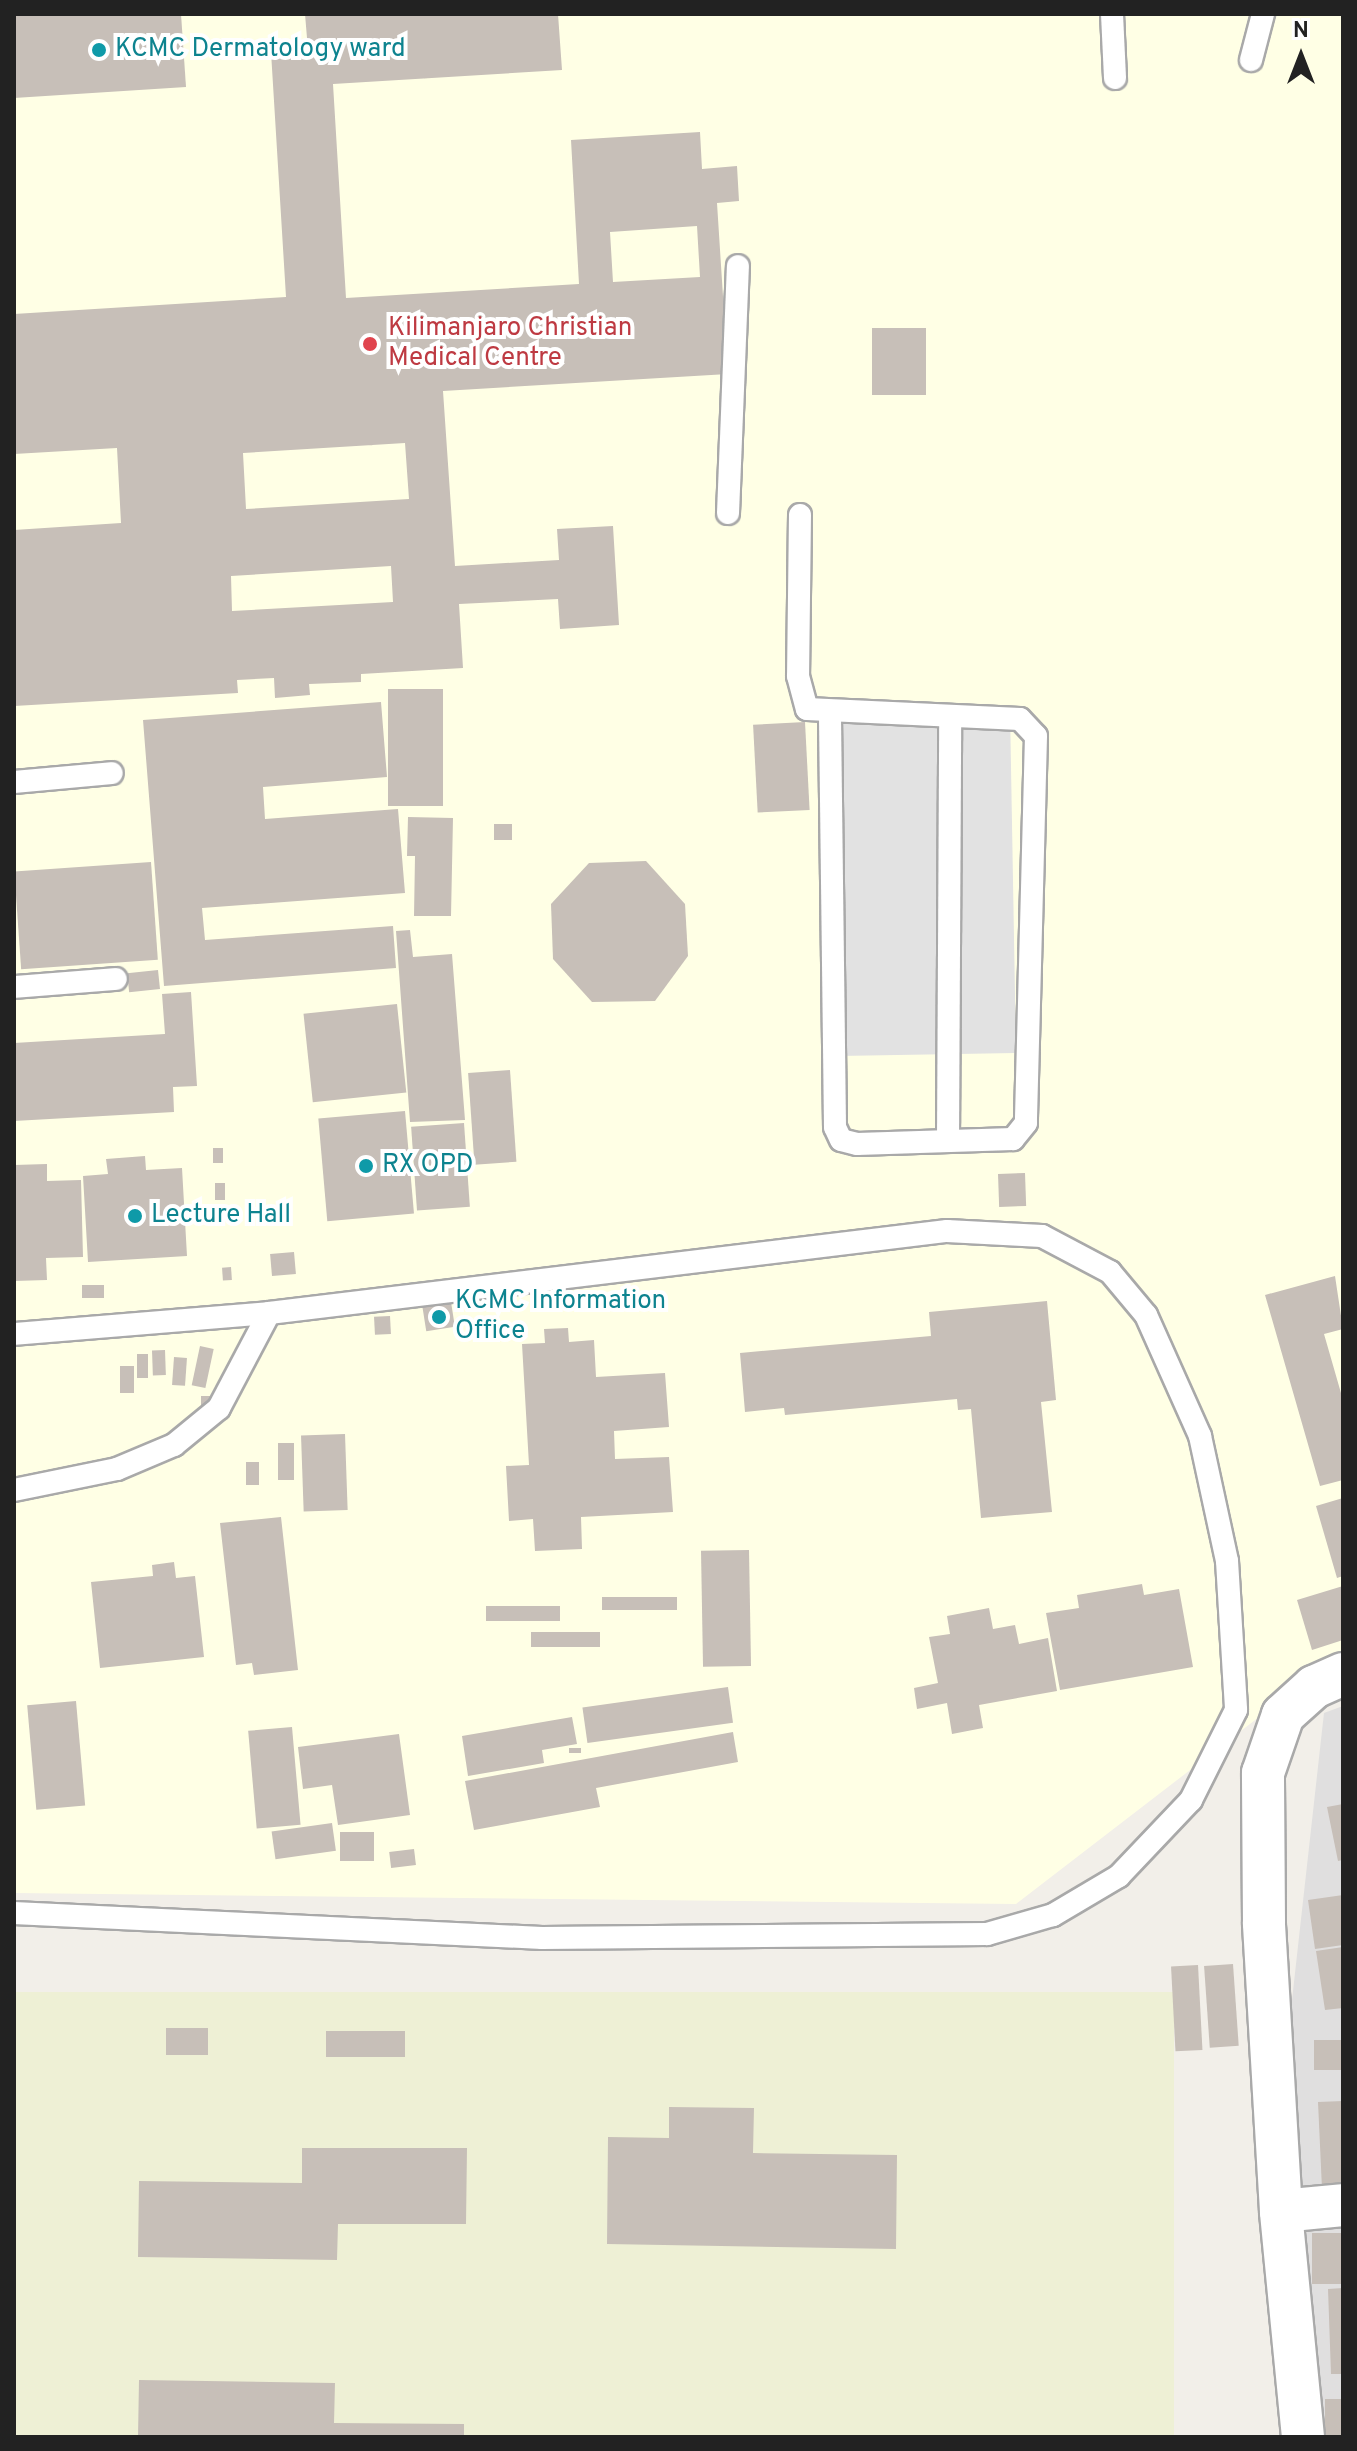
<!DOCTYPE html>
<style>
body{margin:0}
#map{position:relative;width:1357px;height:2451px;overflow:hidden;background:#f2efe9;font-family:Overpass,sans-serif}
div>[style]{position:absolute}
.residential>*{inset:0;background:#e0dfdf}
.education>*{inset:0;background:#ffffe5}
.farmland>*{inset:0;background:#eef0d5;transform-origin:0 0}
.parking>*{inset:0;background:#e2e2e2;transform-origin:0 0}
.building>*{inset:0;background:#c7bfb8;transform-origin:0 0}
.roads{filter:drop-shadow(2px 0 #a9a9a9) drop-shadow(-2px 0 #a9a9a9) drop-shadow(0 2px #a9a9a9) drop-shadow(0 -2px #a9a9a9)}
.service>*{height:22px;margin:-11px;padding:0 11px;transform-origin:11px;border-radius:11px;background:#fff}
.minor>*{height:42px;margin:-21px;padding:0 21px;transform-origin:21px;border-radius:21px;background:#fff}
.dots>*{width:22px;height:22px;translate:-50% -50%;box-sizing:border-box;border:4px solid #fff;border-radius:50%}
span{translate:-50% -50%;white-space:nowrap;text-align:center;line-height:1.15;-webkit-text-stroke:8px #fff;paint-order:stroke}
.culture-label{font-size:26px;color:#0d838f}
.left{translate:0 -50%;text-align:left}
.health-label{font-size:26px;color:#be3a42}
.frame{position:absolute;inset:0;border:16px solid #222;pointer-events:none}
.north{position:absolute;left:1261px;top:16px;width:80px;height:80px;-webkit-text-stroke:6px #fff;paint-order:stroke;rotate:0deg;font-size:22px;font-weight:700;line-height:32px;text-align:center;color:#222}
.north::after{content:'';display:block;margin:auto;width:28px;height:36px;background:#222;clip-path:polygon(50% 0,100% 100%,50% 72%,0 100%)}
</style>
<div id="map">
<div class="residential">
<div style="clip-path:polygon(1343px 1706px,1343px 2437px,1305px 2437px,1287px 2045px,1324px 1713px)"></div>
</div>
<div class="education">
<div style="clip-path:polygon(14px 14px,1343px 14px,1343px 1669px,1298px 1687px,1016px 1904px,14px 1893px)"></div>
</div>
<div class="farmland">
<div style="left:14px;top:1992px;width:1160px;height:445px"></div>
</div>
<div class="parking">
<div style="left:1010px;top:709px;width:344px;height:178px;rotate:89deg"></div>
</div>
<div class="building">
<div style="clip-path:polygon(14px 14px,181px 14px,186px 87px,14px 98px)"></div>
<div style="clip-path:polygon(evenodd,305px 14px,558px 14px,562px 70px,333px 84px,346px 298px,579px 284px,571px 140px,700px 132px,702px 169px,737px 166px,739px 201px,717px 203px,728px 374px,443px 391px,455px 566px,559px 560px,557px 529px,613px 526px,619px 625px,560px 629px,558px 599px,459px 604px,463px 668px,361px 674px,361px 682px,309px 684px,310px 695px,275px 698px,274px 678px,237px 680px,238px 693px,14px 706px,14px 530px,121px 523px,117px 448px,14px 454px,14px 314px,286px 297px,271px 52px,308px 50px,305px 14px,697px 226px,700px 277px,613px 282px,610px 232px,697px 226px,305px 14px,405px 443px,409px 499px,246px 509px,243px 453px,405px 443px,305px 14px,391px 566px,393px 602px,232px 611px,231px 576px,391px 566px)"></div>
<div style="left:872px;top:328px;width:54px;height:67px"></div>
<div style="left:388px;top:689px;width:55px;height:117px"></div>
<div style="clip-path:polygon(381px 702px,387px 777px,263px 787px,265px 819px,398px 809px,405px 893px,202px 908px,205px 940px,393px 926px,396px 968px,164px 986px,143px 720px)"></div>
<div style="left:805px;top:722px;width:88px;height:52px;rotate:87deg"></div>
<div style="clip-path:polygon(408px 817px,453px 818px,451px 916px,414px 916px,415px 856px,407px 856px)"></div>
<div style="left:512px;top:824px;width:16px;height:18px;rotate:90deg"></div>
<div style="clip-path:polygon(646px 861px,685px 904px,688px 956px,655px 1001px,592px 1002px,553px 959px,551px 904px,589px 863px)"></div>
<div style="left:151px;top:862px;width:98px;height:137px;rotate:86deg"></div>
<div style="clip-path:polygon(410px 930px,413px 957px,452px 954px,465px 1120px,410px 1122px,396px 931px)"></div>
<div style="left:158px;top:970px;width:19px;height:31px;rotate:84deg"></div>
<div style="clip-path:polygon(191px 992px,197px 1086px,173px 1087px,174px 1112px,14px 1121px,14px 1043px,165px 1034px,162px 994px)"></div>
<div style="left:397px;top:1004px;width:89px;height:94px;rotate:84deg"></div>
<div style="left:510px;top:1070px;width:92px;height:42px;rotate:86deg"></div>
<div style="left:405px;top:1111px;width:103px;height:87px;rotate:85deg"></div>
<div style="left:464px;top:1123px;width:84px;height:53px;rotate:86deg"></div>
<div style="left:213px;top:1148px;width:10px;height:15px"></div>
<div style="clip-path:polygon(145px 1156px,146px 1170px,182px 1168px,187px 1256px,88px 1262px,83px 1176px,108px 1174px,106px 1159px)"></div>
<div style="clip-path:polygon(47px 1164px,47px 1181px,81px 1180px,83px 1257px,46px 1258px,47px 1280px,14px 1281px,14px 1165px)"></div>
<div style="left:1025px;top:1173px;width:33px;height:27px;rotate:88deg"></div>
<div style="left:215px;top:1183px;width:10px;height:17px"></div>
<div style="left:294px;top:1252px;width:22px;height:24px;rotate:85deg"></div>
<div style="left:231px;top:1267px;width:13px;height:9px;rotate:86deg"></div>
<div style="clip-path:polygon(1335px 1276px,1343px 1329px,1324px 1334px,1343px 1400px,1343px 1480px,1320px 1486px,1265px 1295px)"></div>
<div style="left:104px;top:1285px;width:13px;height:22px;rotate:90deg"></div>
<div style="clip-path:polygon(1047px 1301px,1056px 1400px,1041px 1402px,1052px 1512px,981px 1518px,971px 1409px,958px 1410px,957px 1399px,785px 1415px,784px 1408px,745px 1412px,740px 1353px,931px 1336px,929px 1312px)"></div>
<div style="left:451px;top:1302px;width:25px;height:29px;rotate:81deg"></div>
<div style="left:390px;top:1316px;width:18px;height:16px;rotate:87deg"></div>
<div style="clip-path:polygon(568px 1328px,569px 1342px,594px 1340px,596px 1377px,665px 1373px,669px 1427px,614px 1431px,615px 1459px,669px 1457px,673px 1512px,581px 1517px,582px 1549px,535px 1551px,533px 1519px,509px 1521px,506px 1466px,529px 1465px,522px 1344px,545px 1343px,544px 1329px)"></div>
<div style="left:200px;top:1346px;width:14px;height:40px;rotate:12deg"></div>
<div style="left:165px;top:1350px;width:25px;height:13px;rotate:88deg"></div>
<div style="left:137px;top:1354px;width:11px;height:24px"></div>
<div style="left:174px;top:1357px;width:13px;height:28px;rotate:4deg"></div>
<div style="left:120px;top:1366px;width:14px;height:27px"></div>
<div style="left:201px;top:1396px;width:9px;height:12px"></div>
<div style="left:345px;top:1434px;width:76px;height:44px;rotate:88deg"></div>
<div style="left:294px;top:1443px;width:37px;height:16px;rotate:90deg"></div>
<div style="left:246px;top:1462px;width:13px;height:23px"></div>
<div style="clip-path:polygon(1343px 1498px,1343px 1576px,1337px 1578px,1316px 1506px)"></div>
<div style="clip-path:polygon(281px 1517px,298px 1670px,254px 1675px,252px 1663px,236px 1665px,220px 1523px)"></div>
<div style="left:749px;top:1550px;width:116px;height:48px;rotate:89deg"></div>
<div style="clip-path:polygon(174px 1562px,176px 1578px,195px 1576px,204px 1657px,100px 1668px,91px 1582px,153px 1576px,152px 1565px)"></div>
<div style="clip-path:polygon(1142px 1584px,1144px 1595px,1179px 1589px,1193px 1667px,1060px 1690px,1046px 1613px,1079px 1608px,1077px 1595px)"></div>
<div style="clip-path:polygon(1343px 1586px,1343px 1640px,1312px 1650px,1297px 1600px)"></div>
<div style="left:677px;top:1597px;width:13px;height:75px;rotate:90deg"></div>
<div style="left:486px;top:1606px;width:74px;height:15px"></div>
<div style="clip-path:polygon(989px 1608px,993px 1629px,1015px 1625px,1019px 1644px,1048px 1638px,1057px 1691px,979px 1705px,983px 1728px,952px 1734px,947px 1703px,917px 1709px,914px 1688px,938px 1683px,929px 1637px,950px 1634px,947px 1616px)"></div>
<div style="left:600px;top:1632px;width:15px;height:69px;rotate:90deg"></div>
<div style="left:728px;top:1687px;width:36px;height:147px;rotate:82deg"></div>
<div style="left:76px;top:1701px;width:105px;height:49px;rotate:85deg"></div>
<div style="clip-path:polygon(572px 1717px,577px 1744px,542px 1750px,544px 1763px,468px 1776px,462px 1736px)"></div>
<div style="left:292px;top:1727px;width:98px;height:44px;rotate:85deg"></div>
<div style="clip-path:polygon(733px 1732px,738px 1762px,596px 1788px,600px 1807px,474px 1830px,465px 1781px)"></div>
<div style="clip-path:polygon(399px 1734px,410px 1815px,338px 1825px,332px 1785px,303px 1789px,298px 1747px)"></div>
<div style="left:569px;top:1748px;width:12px;height:5px"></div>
<div style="clip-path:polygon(1343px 1804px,1343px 1860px,1338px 1861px,1327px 1807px)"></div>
<div style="left:332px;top:1823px;width:28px;height:61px;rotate:82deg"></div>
<div style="left:340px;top:1832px;width:34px;height:29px"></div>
<div style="left:414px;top:1849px;width:16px;height:25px;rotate:83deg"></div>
<div style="clip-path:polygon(1343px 1895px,1343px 1945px,1315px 1949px,1308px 1900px)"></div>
<div style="clip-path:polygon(1343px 1947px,1343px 2008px,1325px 2010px,1316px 1951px)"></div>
<div style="left:1233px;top:1964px;width:82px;height:29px;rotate:86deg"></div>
<div style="left:1198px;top:1965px;width:85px;height:27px;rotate:87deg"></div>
<div style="left:166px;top:2028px;width:42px;height:27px"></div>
<div style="left:326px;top:2031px;width:79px;height:26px"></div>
<div style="left:1343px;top:2040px;width:30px;height:29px;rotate:90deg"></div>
<div style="clip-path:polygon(1343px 2101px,1343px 2188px,1322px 2189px,1318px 2102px)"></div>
<div style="clip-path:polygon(669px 2107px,754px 2108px,753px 2153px,897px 2155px,896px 2249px,607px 2244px,608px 2137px,669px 2138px)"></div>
<div style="clip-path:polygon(302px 2148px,467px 2148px,466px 2224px,338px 2224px,337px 2260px,138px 2257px,139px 2181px,302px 2183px)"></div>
<div style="left:1343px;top:2233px;width:51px;height:31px;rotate:90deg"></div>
<div style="clip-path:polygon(1343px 2288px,1343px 2374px,1331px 2374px,1328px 2289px)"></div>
<div style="clip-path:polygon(139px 2380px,335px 2383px,334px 2423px,464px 2424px,464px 2437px,138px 2437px)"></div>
<div style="left:1343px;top:2399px;width:38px;height:18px;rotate:90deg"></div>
</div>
<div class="roads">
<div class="service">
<div style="left:1112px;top:14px;width:64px;rotate:87.3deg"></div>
<div style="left:1251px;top:60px;width:48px;rotate:-75.4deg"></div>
<div style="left:728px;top:513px;width:247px;rotate:-87.7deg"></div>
<div style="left:800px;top:515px;width:161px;rotate:90.7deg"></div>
<div style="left:798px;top:676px;width:34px;rotate:75deg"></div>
<div style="left:807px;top:709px;width:213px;rotate:2.7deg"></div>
<div style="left:1020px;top:719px;width:23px;rotate:47deg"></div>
<div style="left:1036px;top:736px;width:387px;rotate:91.5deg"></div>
<div style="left:1026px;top:1123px;width:21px;rotate:129deg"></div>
<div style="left:1013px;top:1139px;width:156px;rotate:178.2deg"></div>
<div style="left:857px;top:1144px;width:16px;rotate:-166deg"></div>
<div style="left:841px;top:1140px;width:14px;rotate:-115deg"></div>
<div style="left:835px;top:1127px;width:413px;rotate:-90.7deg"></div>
<div style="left:14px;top:782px;width:98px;rotate:-5.2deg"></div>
<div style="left:14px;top:987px;width:102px;rotate:-4.5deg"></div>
<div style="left:948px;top:1141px;width:423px;rotate:-89.7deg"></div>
<div style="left:14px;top:1334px;width:256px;rotate:-4.7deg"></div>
<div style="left:269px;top:1313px;width:683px;rotate:-6.9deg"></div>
<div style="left:947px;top:1231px;width:95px;rotate:3deg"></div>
<div style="left:1042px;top:1236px;width:77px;rotate:27.9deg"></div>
<div style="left:1110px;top:1272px;width:56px;rotate:50.1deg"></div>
<div style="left:1146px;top:1315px;width:133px;rotate:65.9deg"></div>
<div style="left:1200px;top:1436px;width:128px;rotate:77.8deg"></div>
<div style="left:1227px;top:1561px;width:149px;rotate:86.5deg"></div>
<div style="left:1236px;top:1710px;width:101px;rotate:116.6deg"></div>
<div style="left:1191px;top:1800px;width:105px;rotate:133.5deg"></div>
<div style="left:1119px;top:1876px;width:77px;rotate:149.4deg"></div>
<div style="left:1053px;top:1915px;width:69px;rotate:163.9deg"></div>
<div style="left:987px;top:1934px;width:445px;rotate:179.5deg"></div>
<div style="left:542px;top:1938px;width:529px;rotate:-177.29deg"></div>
<div style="left:14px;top:1490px;width:105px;rotate:-11.5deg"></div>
<div style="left:117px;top:1469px;width:62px;rotate:-22.8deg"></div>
<div style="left:174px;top:1445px;width:58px;rotate:-39.4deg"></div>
<div style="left:219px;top:1408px;width:107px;rotate:-62.2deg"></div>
</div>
<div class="minor">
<div style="left:1281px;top:2211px;width:62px;rotate:-5.5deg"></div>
<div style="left:1303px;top:2437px;width:227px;rotate:-95.6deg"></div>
<div style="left:1281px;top:2211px;width:289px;rotate:-93.4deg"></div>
<div style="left:1264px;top:1923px;width:150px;rotate:-90.4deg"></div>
<div style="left:1263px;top:1773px;width:61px;rotate:-71deg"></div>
<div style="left:1283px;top:1715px;width:42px;rotate:-42.1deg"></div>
<div style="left:1314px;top:1687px;width:32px;rotate:-24deg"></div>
</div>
</div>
<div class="dots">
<div style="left:99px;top:50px;background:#0f9aa8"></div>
<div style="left:370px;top:344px;background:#e0444e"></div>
<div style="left:366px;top:1166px;background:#0f9aa8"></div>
<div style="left:135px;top:1216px;background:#0f9aa8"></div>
<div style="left:439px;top:1317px;background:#0f9aa8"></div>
</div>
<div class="culture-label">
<span class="left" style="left:115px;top:50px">KCMC Dermatology ward</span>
<span class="left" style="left:382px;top:1166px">RX OPD</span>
<span class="left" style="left:151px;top:1216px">Lecture Hall</span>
<span class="left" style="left:455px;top:1317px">KCMC Information<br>Office</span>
</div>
<div class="health-label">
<span class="left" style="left:388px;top:344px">Kilimanjaro Christian<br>Medical Centre</span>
</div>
<div class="frame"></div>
<div class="north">N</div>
</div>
